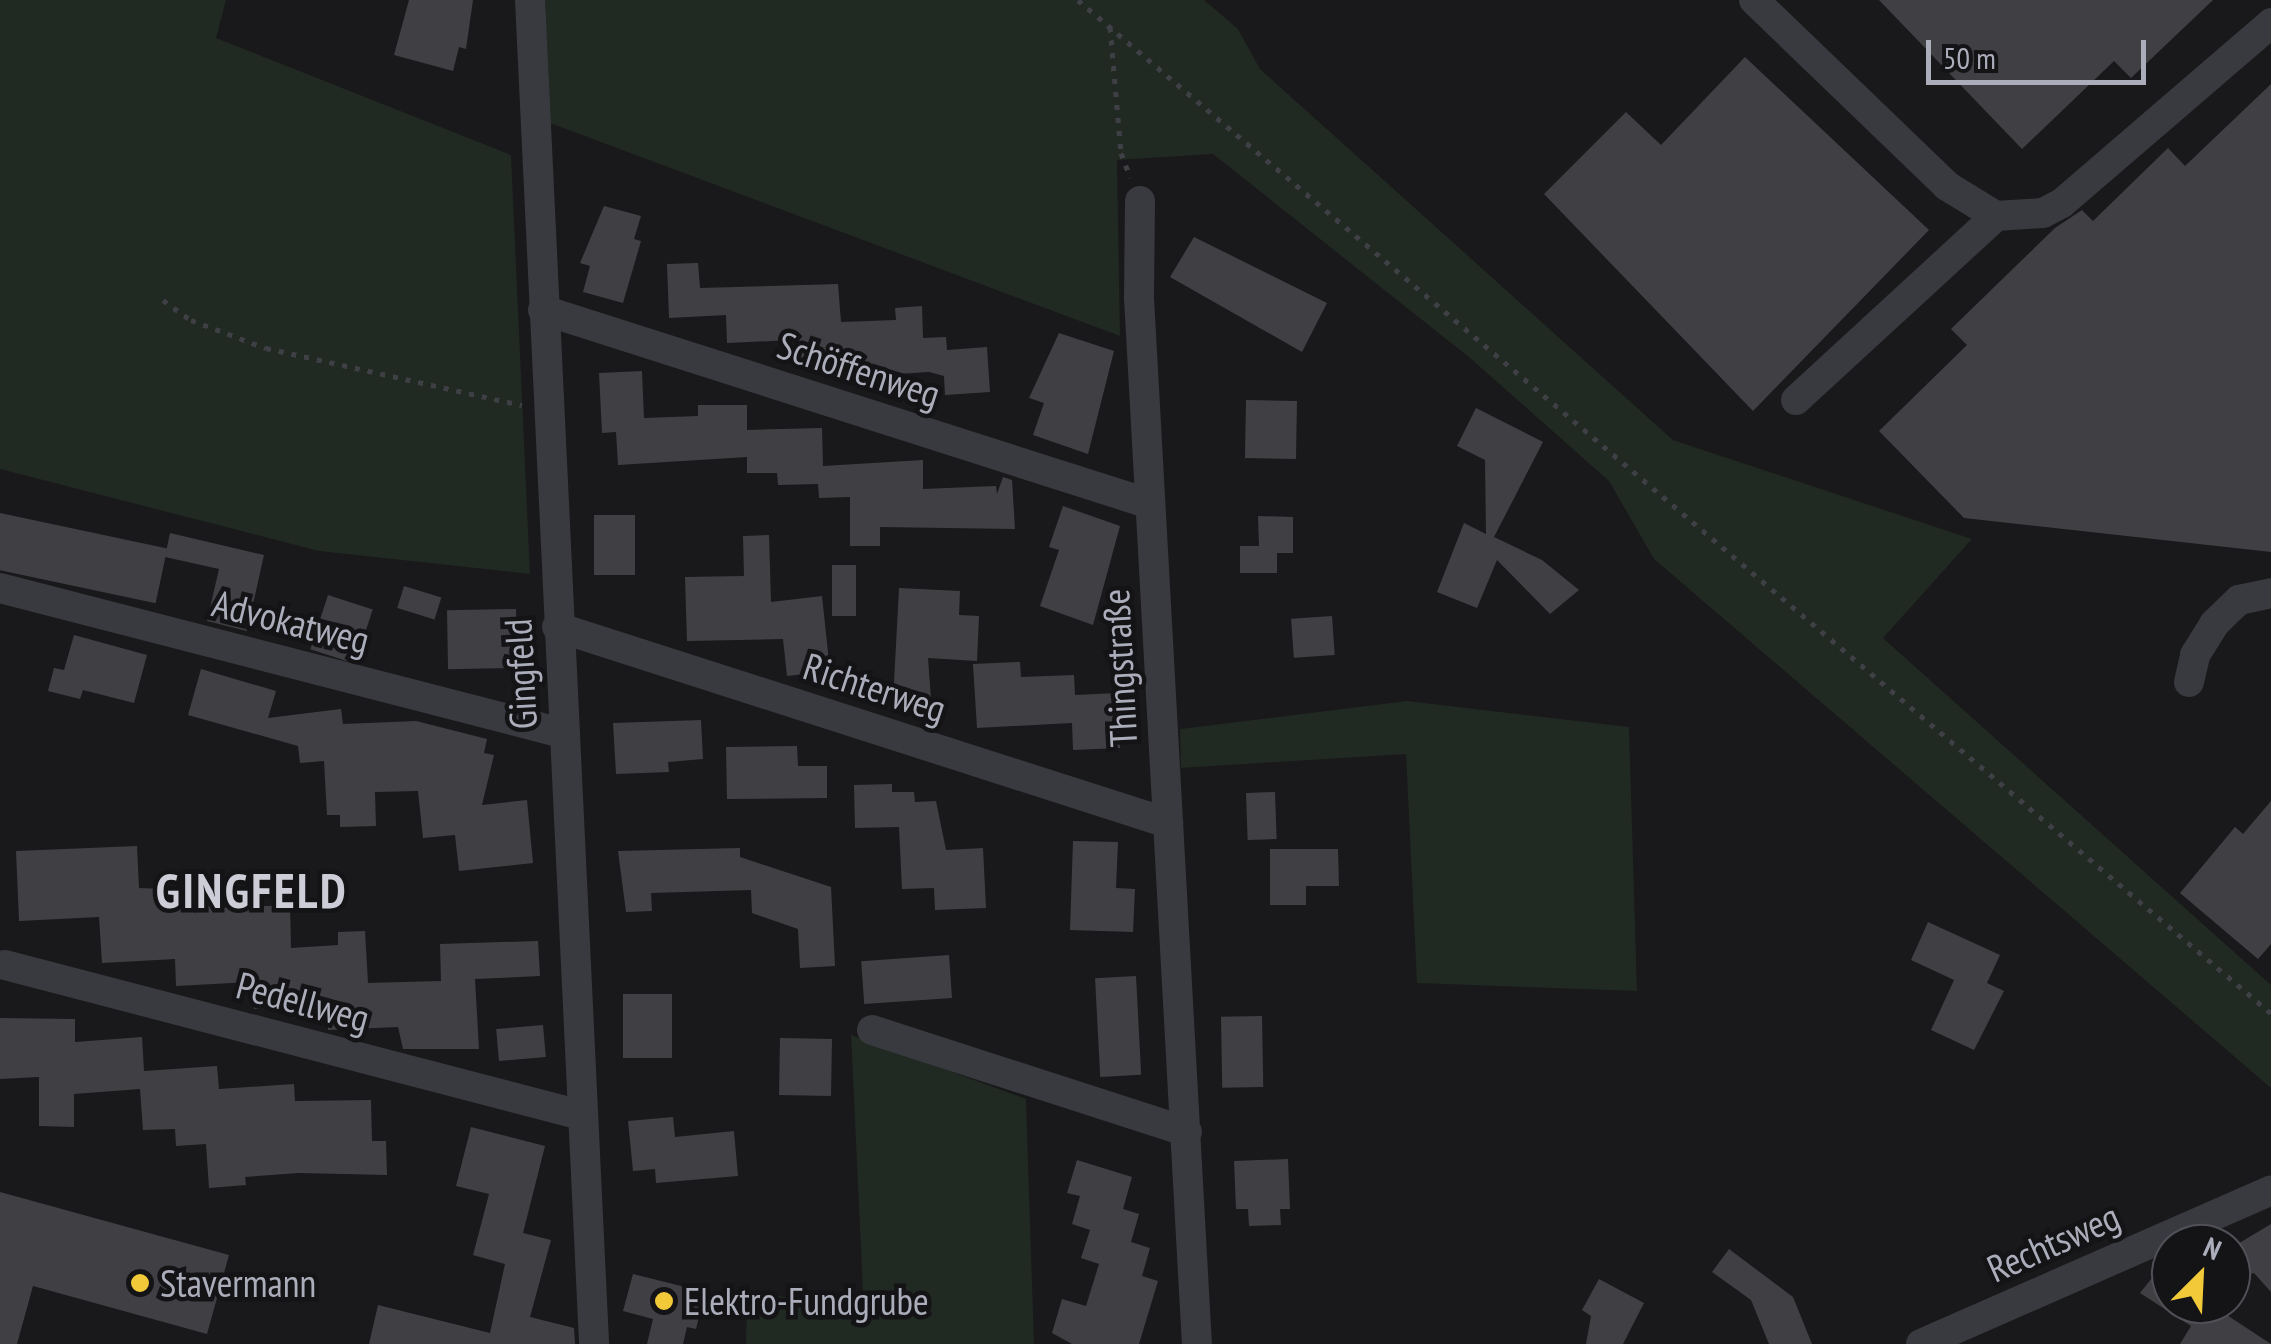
<!DOCTYPE html>
<meta charset="utf-8">
<style>
body{margin:0}
#map{position:relative;width:2271px;height:1344px;overflow:hidden;background:#19181a;font-family:"PT Sans Narrow",sans-serif}
div>[style]{position:absolute}
.green>*{inset:0;background:#202922}
.building>*{inset:0;background:#404044;transform-origin:0 0}
.path>*{height:5px;margin-top:-2.5px;transform-origin:0;background:repeating-linear-gradient(90deg,#3f4046 0 5px,transparent 0 13px)}
.minor>*{height:30px;margin:-15px;padding:0 15px;transform-origin:15px;border-radius:15px;background:#393a3f}
.dots>*{width:28px;height:28px;translate:-50% -50%;box-sizing:border-box;border:5px solid #141316;border-radius:50%}
span{translate:-50% -50%;white-space:nowrap;text-align:center;line-height:1.15;-webkit-text-stroke:9px #141316;paint-order:stroke}
.street-label{font-size:38px;color:#abaeba}
.poi-label{font-size:38px;color:#abaeba}
.left{translate:0 -50%;text-align:left}
.district-label{font-size:48px;color:#cccdd6;font-weight:700;letter-spacing:2.5px}
.north{position:absolute;left:2151px;top:1224px;width:100px;height:100px;box-sizing:border-box;background:#141316;border:2px solid #505158;border-radius:50%;rotate:24deg;font-size:28px;font-weight:700;line-height:40px;text-align:center;color:#abaeba}
.north::after{content:'';display:block;margin:auto;width:35px;height:45px;background:#f2ca39;clip-path:polygon(50% 0,100% 100%,50% 72%,0 100%)}
.scale{position:absolute;left:1926px;top:40px;width:220px;height:45px;box-sizing:border-box;border:5px solid #abaeba;border-top:0;padding-left:12px;font-size:30px;line-height:35px;white-space:nowrap;color:#abaeba;-webkit-text-stroke:8px #141316;paint-order:stroke}
</style>
<div id="map">
<div class="green">
<div style="clip-path:polygon(0 0,226px 0,216px 38px,511px 155px,530px 574px,319px 551px,0 469px)"></div>
<div style="clip-path:polygon(541px 0,1204px 0,1238px 29px,1260px 69px,1673px 440px,1972px 539px,1883px 638px,2271px 985px,2271px 1088px,1654px 559px,1609px 481px,1470px 358px,1213px 154px,1117px 160px,1120px 336px,550px 123px)"></div>
<div style="clip-path:polygon(1407px 701px,1629px 727px,1637px 991px,1417px 983px,1406px 754px,1181px 768px,1180px 729px)"></div>
<div style="clip-path:polygon(851px 1035px,1026px 1099px,1034px 1344px,746px 1344px,747px 1289px,864px 1314px)"></div>
</div>
<div class="building">
<div style="clip-path:polygon(409px 0,473px 0,466px 49px,459px 47px,453px 71px,394px 55px)"></div>
<div style="clip-path:polygon(1879px 0,2213px 0,2131px 78px,2114px 61px,2022px 149px)"></div>
<div style="clip-path:polygon(1745px 57px,1929px 230px,1753px 411px,1544px 194px,1626px 112px,1661px 145px)"></div>
<div style="clip-path:polygon(2271px 84px,2271px 552px,1964px 518px,1879px 431px,1967px 345px,1951px 329px,2055px 228px,2082px 210px,2093px 221px,2168px 148px,2185px 166px)"></div>
<div style="clip-path:polygon(604px 206px,641px 216px,634px 239px,641px 241px,623px 303px,583px 292px,590px 266px,580px 263px)"></div>
<div style="clip-path:polygon(1194px 237px,1327px 303px,1302px 352px,1170px 277px)"></div>
<div style="clip-path:polygon(698px 263px,700px 288px,838px 284px,841px 322px,896px 320px,895px 308px,922px 306px,923px 338px,946px 337px,947px 350px,987px 347px,990px 392px,945px 395px,944px 376px,929px 372px,863px 376px,862px 353px,794px 360px,792px 340px,727px 343px,726px 315px,669px 318px,667px 264px)"></div>
<div style="clip-path:polygon(1059px 333px,1114px 351px,1088px 454px,1033px 435px,1044px 403px,1029px 398px)"></div>
<div style="clip-path:polygon(642px 371px,644px 418px,698px 416px,698px 405px,747px 405px,747px 430px,822px 428px,823px 466px,923px 460px,923px 489px,996px 486px,997px 494px,1003px 477px,1012px 480px,1015px 529px,880px 527px,880px 546px,850px 546px,850px 497px,819px 498px,818px 484px,778px 485px,777px 473px,747px 473px,747px 457px,618px 465px,616px 432px,602px 433px,599px 373px)"></div>
<div style="left:1246px;top:400px;width:51px;height:58px;rotate:1deg"></div>
<div style="clip-path:polygon(1476px 408px,1543px 442px,1494px 537px,1542px 560px,1579px 590px,1550px 614px,1497px 560px,1477px 608px,1437px 592px,1464px 523px,1486px 534px,1485px 460px,1457px 446px)"></div>
<div style="clip-path:polygon(1063px 506px,1120px 526px,1093px 625px,1040px 606px,1059px 550px,1049px 547px)"></div>
<div style="left:0;top:513px;width:171px;height:56px;rotate:12deg"></div>
<div style="left:594px;top:515px;width:41px;height:60px"></div>
<div style="clip-path:polygon(1258px 516px,1293px 517px,1293px 553px,1277px 553px,1277px 573px,1240px 573px,1240px 546px,1259px 546px)"></div>
<div style="clip-path:polygon(170px 533px,264px 555px,247px 631px,207px 621px,219px 569px,165px 557px)"></div>
<div style="clip-path:polygon(769px 535px,771px 602px,822px 596px,830px 671px,787px 676px,783px 639px,687px 641px,685px 577px,744px 576px,743px 536px)"></div>
<div style="left:856px;top:565px;width:51px;height:24px;rotate:90deg"></div>
<div style="left:404px;top:586px;width:39px;height:23px;rotate:17deg"></div>
<div style="clip-path:polygon(899px 588px,960px 591px,959px 615px,979px 616px,977px 661px,928px 658px,931px 699px,893px 701px)"></div>
<div style="left:328px;top:595px;width:47px;height:57px;rotate:18deg"></div>
<div style="left:516px;top:609px;width:59px;height:69px;rotate:89deg"></div>
<div style="left:1332px;top:616px;width:39px;height:41px;rotate:86deg"></div>
<div style="clip-path:polygon(74px 635px,147px 655px,134px 703px,83px 690px,80px 699px,48px 691px,54px 668px,64px 670px)"></div>
<div style="clip-path:polygon(1020px 662px,1021px 677px,1074px 675px,1075px 695px,1118px 693px,1120px 748px,1073px 750px,1072px 723px,977px 728px,973px 664px)"></div>
<div style="clip-path:polygon(201px 669px,276px 691px,268px 718px,341px 709px,343px 724px,416px 721px,487px 739px,484px 753px,494px 755px,482px 805px,527px 800px,533px 863px,459px 871px,455px 835px,423px 838px,418px 791px,375px 792px,376px 826px,340px 827px,340px 815px,327px 815px,324px 761px,300px 763px,298px 746px,188px 715px)"></div>
<div style="clip-path:polygon(701px 720px,703px 759px,668px 762px,669px 772px,616px 774px,613px 723px)"></div>
<div style="clip-path:polygon(797px 746px,798px 766px,827px 766px,827px 798px,727px 799px,726px 747px)"></div>
<div style="clip-path:polygon(892px 784px,892px 792px,914px 792px,915px 802px,936px 801px,946px 850px,983px 848px,986px 908px,935px 910px,934px 888px,902px 889px,899px 827px,855px 828px,854px 785px)"></div>
<div style="left:1275px;top:792px;width:47px;height:29px;rotate:88deg"></div>
<div style="clip-path:polygon(2271px 801px,2271px 944px,2258px 959px,2180px 893px,2235px 827px,2243px 834px)"></div>
<div style="clip-path:polygon(1073px 841px,1118px 842px,1116px 888px,1135px 889px,1133px 932px,1070px 930px)"></div>
<div style="clip-path:polygon(137px 846px,139px 888px,214px 891px,214px 908px,290px 905px,291px 948px,338px 945px,338px 932px,365px 931px,368px 983px,441px 981px,440px 944px,538px 941px,540px 976px,475px 979px,479px 1049px,403px 1049px,398px 1027px,328px 1030px,327px 1002px,254px 1009px,251px 982px,176px 986px,175px 959px,102px 963px,99px 917px,19px 921px,16px 851px)"></div>
<div style="clip-path:polygon(740px 848px,740px 857px,831px 887px,835px 966px,800px 968px,798px 929px,752px 913px,751px 890px,651px 893px,652px 911px,626px 912px,618px 851px)"></div>
<div style="clip-path:polygon(1270px 849px,1338px 849px,1339px 886px,1306px 886px,1306px 905px,1270px 905px)"></div>
<div style="clip-path:polygon(1928px 922px,2000px 955px,1987px 983px,2004px 991px,1974px 1050px,1931px 1030px,1954px 980px,1911px 960px)"></div>
<div style="left:949px;top:955px;width:43px;height:88px;rotate:86deg"></div>
<div style="left:1136px;top:976px;width:99px;height:41px;rotate:87deg"></div>
<div style="left:672px;top:994px;width:64px;height:49px;rotate:90deg"></div>
<div style="left:1262px;top:1016px;width:71px;height:41px;rotate:89deg"></div>
<div style="clip-path:polygon(0 1018px,75px 1019px,75px 1042px,142px 1037px,144px 1071px,217px 1066px,219px 1089px,294px 1084px,295px 1101px,371px 1100px,372px 1141px,386px 1141px,387px 1175px,299px 1173px,245px 1177px,246px 1185px,209px 1188px,206px 1144px,176px 1146px,175px 1129px,143px 1130px,140px 1089px,74px 1094px,74px 1127px,39px 1126px,39px 1077px,0 1079px)"></div>
<div style="left:543px;top:1025px;width:32px;height:47px;rotate:85deg"></div>
<div style="left:780px;top:1038px;width:52px;height:57px;rotate:1deg"></div>
<div style="clip-path:polygon(673px 1117px,675px 1137px,734px 1131px,738px 1176px,656px 1183px,655px 1169px,633px 1171px,628px 1121px)"></div>
<div style="clip-path:polygon(471px 1127px,545px 1146px,523px 1233px,551px 1240px,530px 1317px,574px 1328px,575px 1344px,369px 1344px,378px 1305px,490px 1333px,505px 1264px,473px 1255px,489px 1194px,456px 1186px)"></div>
<div style="clip-path:polygon(1288px 1159px,1290px 1209px,1280px 1209px,1281px 1225px,1249px 1226px,1248px 1209px,1236px 1209px,1234px 1161px)"></div>
<div style="clip-path:polygon(1077px 1160px,1132px 1177px,1123px 1209px,1139px 1214px,1131px 1242px,1150px 1248px,1142px 1276px,1158px 1281px,1139px 1344px,1072px 1344px,1052px 1333px,1062px 1299px,1086px 1306px,1099px 1264px,1081px 1258px,1090px 1230px,1072px 1224px,1080px 1196px,1067px 1193px)"></div>
<div style="clip-path:polygon(0 1192px,229px 1255px,207px 1334px,33px 1286px,17px 1344px,0 1344px)"></div>
<div style="clip-path:polygon(2271px 1224px,2271px 1292px,2254px 1273px,2231px 1278px,2231px 1248px)"></div>
<div style="clip-path:polygon(1729px 1249px,1793px 1297px,1812px 1344px,1769px 1344px,1751px 1300px,1712px 1272px)"></div>
<div style="clip-path:polygon(2171px 1254px,2171px 1304px,2210px 1304px,2271px 1344px,2180px 1344px,2191px 1326px,2140px 1293px)"></div>
<div style="clip-path:polygon(633px 1274px,705px 1292px,696px 1329px,687px 1327px,683px 1344px,647px 1344px,653px 1319px,623px 1311px)"></div>
<div style="clip-path:polygon(1599px 1279px,1644px 1303px,1623px 1344px,1586px 1344px,1591px 1316px,1582px 1310px)"></div>
</div>
<div class="path">
<div style="left:1078px;top:0;width:1565px;rotate:40.34deg"></div>
<div style="left:1110px;top:27px;width:126px;rotate:85deg"></div>
<div style="left:1121px;top:153px;width:26px;rotate:69deg"></div>
<div style="left:163px;top:300px;width:34px;rotate:36deg"></div>
<div style="left:191px;top:320px;width:80px;rotate:20.5deg"></div>
<div style="left:266px;top:348px;width:262px;rotate:12.6deg"></div>
</div>
<div class="minor">
<div style="left:530px;top:0;width:1346px;rotate:87.27deg"></div>
<div style="left:1754px;top:0;width:268px;rotate:43.9deg"></div>
<div style="left:1947px;top:186px;width:57px;rotate:31.5deg"></div>
<div style="left:1996px;top:216px;width:47px;rotate:-3.7deg"></div>
<div style="left:2043px;top:213px;width:21px;rotate:-28deg"></div>
<div style="left:2062px;top:203px;width:276px;rotate:-40.7deg"></div>
<div style="left:1140px;top:201px;width:97px;rotate:90.6deg"></div>
<div style="left:1139px;top:298px;width:1048px;rotate:86.83deg"></div>
<div style="left:543px;top:310px;width:637px;rotate:17.72deg"></div>
<div style="left:1796px;top:400px;width:272px;rotate:-42.6deg"></div>
<div style="left:0;top:588px;width:580px;rotate:14.47deg"></div>
<div style="left:557px;top:627px;width:642px;rotate:17.79deg"></div>
<div style="left:2189px;top:682px;width:28px;rotate:-77deg"></div>
<div style="left:2195px;top:655px;width:36px;rotate:-58deg"></div>
<div style="left:2214px;top:624px;width:35px;rotate:-44deg"></div>
<div style="left:2239px;top:600px;width:33px;rotate:-12deg"></div>
<div style="left:5px;top:965px;width:595px;rotate:14.6deg"></div>
<div style="left:872px;top:1030px;width:331px;rotate:17.9deg"></div>
<div style="left:1921px;top:1344px;width:382px;rotate:-23.7deg"></div>
</div>
<div class="dots">
<div style="left:140px;top:1283px;background:#f2ca39"></div>
<div style="left:664px;top:1301px;background:#f2ca39"></div>
</div>
<div class="street-label">
<span style="left:859px;top:369px;rotate:18deg">Schöffenweg</span>
<span style="left:291px;top:621px;rotate:14deg">Advokatweg</span>
<span style="left:1119px;top:668px;rotate:-93deg">Thingstraße</span>
<span style="left:520px;top:674px;rotate:-93deg">Gingfeld</span>
<span style="left:875px;top:687px;rotate:18deg">Richterweg</span>
<span style="left:303px;top:1001px;rotate:15deg">Pedellweg</span>
<span style="left:2053px;top:1242px;rotate:-24deg">Rechtsweg</span>
</div>
<div class="poi-label">
<span class="left" style="left:160px;top:1283px">Stavermann</span>
<span class="left" style="left:684px;top:1301px">Elektro-Fundgrube</span>
</div>
<div class="district-label">
<span style="left:252px;top:891px">GINGFELD</span>
</div>
<div class="north">N</div>
<div class="scale">50 m</div>
</div>
